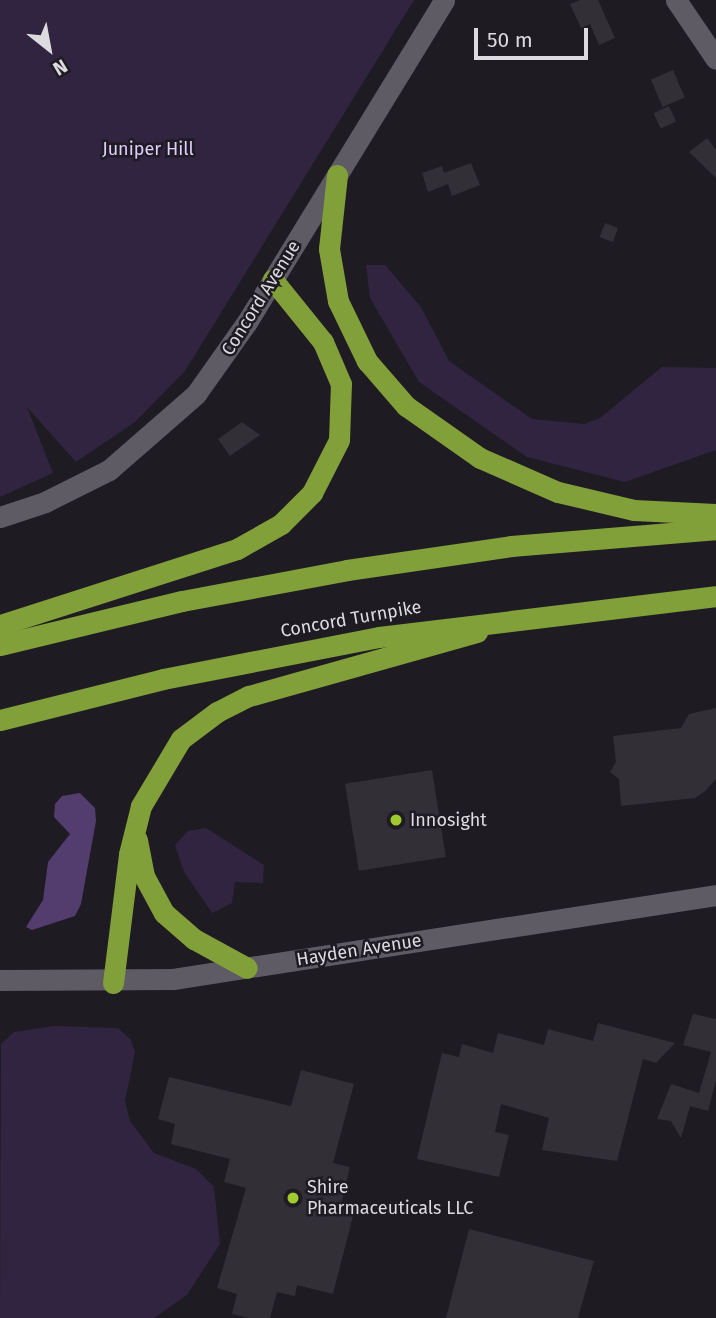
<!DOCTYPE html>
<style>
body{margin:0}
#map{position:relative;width:716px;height:1318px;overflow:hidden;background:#1e1b23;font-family:"Fira Sans",sans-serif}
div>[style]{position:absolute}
.green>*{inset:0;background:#312440}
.water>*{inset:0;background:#533c6e}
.building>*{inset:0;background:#322f37;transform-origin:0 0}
.secondary>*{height:21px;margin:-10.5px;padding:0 10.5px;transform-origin:10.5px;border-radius:10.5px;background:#5f5b64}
.highway>*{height:21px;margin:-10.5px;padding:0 10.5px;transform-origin:10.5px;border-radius:10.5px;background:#82a039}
.dots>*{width:19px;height:19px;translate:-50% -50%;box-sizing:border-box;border:4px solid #1e1b23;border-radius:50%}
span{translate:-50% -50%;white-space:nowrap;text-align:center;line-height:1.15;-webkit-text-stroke:5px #1e1b23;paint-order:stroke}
.park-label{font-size:18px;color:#e0ccfd}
.street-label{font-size:18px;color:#dddbe0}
.poi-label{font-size:18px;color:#dddbe0}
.left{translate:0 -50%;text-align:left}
.north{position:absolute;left:14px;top:14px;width:70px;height:70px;-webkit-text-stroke:5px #1e1b23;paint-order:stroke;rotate:149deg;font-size:19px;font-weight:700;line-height:28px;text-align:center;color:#dddbe0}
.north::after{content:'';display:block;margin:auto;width:24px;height:32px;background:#dddbe0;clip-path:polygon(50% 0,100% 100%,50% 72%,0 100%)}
.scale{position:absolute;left:474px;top:28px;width:114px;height:32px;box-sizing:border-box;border:4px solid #dddbe0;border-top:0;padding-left:9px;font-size:21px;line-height:24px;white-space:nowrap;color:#dddbe0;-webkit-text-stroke:5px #1e1b23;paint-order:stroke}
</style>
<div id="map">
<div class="green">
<div style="clip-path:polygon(0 0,414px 0,185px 371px,135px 422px,76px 462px,27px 407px,53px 473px,0 497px)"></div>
<div style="clip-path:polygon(366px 265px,385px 265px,421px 307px,449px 361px,532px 419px,584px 424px,600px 418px,662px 367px,716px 368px,716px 450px,625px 482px,527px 457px,419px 382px,370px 298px)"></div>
<div style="clip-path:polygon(206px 828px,264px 865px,263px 883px,235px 882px,232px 903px,212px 913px,184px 872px,175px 845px,188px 831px)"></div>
<div style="clip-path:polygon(54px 1026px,118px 1028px,131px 1040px,135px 1052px,125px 1101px,130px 1121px,154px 1153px,196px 1169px,214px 1187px,220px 1244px,187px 1295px,154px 1318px,0 1318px,1px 1044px,14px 1032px)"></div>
</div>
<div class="water">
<div style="clip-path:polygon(80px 793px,95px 808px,96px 821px,81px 904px,75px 916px,32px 930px,26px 927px,43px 900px,48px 862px,70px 834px,54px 817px,55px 804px,62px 796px)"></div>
</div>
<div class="building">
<div style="clip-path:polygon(580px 0,598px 0,615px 38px,599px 45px,590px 24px,581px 28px,570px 4px)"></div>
<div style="left:673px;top:70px;width:30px;height:24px;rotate:67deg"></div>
<div style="left:669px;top:106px;width:17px;height:17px;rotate:65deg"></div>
<div style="clip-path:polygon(707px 138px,716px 150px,716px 178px,689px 152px)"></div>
<div style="clip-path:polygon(471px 163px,480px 185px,452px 196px,448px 184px,428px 192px,422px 173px,442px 166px,444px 173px)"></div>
<div style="left:605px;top:223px;width:14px;height:15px;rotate:21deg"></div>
<div style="clip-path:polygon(242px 422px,260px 435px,230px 456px,218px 439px)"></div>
<div style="clip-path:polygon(716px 708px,716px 779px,705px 791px,695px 798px,621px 806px,619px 779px,610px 772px,616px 762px,613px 736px,681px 728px,689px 714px)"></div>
<div style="left:432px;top:770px;width:88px;height:88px;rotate:81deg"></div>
<div style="clip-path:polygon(693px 1014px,716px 1019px,716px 1080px,708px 1111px,690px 1106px,681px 1138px,671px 1121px,657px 1119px,671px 1084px,699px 1093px,711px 1052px,683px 1045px)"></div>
<div style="clip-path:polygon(598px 1023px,675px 1043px,656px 1063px,643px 1059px,617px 1161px,542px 1150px,549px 1118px,501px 1104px,495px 1132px,509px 1135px,499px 1177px,417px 1159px,442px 1053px,459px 1057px,462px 1044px,493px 1053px,498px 1033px,544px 1045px,548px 1029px,593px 1041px)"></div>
<div style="clip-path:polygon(301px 1070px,354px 1084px,333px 1163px,350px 1167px,340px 1209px,354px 1212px,333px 1294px,297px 1285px,295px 1296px,277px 1292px,270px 1318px,249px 1318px,232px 1314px,237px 1294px,217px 1288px,246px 1188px,224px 1182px,230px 1159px,171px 1144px,175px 1124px,158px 1119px,169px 1077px,291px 1106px)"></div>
<div style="clip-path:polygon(469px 1229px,594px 1261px,578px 1318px,446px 1318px)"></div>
</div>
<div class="secondary">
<div style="left:676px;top:0;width:71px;rotate:55.9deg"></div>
<div style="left:0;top:517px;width:47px;rotate:-18.4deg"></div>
<div style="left:45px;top:502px;width:72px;rotate:-26.6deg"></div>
<div style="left:109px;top:470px;width:116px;rotate:-41.1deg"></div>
<div style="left:196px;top:394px;width:88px;rotate:-54.7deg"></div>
<div style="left:247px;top:322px;width:377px;rotate:-58.5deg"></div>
<div style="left:0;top:980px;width:173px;rotate:-0.3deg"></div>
<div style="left:173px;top:979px;width:549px;rotate:-8.79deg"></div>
</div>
<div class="highway">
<div style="left:337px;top:175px;width:74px;rotate:96.2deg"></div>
<div style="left:329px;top:249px;width:53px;rotate:80.2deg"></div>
<div style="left:338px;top:301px;width:67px;rotate:64.2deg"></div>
<div style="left:367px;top:361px;width:60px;rotate:49.1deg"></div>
<div style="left:406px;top:406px;width:90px;rotate:35.1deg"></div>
<div style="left:480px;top:458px;width:85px;rotate:23.6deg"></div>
<div style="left:558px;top:492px;width:78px;rotate:13.3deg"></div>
<div style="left:634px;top:510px;width:82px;rotate:2.8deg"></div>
<div style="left:0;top:625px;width:249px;rotate:-17.8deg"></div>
<div style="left:237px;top:549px;width:51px;rotate:-29.6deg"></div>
<div style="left:281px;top:524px;width:44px;rotate:-45deg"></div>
<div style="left:312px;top:493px;width:59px;rotate:-63deg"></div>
<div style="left:339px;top:440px;width:56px;rotate:-88deg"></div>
<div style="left:341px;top:384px;width:46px;rotate:-113.2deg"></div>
<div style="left:323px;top:342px;width:80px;rotate:-128.9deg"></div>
<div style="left:0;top:645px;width:187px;rotate:-13.6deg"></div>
<div style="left:182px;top:601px;width:168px;rotate:-10.6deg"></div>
<div style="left:347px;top:570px;width:166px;rotate:-8.3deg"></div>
<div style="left:511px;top:546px;width:206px;rotate:-4.7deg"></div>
<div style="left:0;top:720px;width:168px;rotate:-14.1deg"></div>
<div style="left:163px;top:679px;width:220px;rotate:-11deg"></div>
<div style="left:379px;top:637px;width:339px;rotate:-6.9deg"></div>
<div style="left:137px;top:840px;width:37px;rotate:79deg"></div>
<div style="left:144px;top:876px;width:42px;rotate:61.6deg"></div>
<div style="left:164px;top:913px;width:40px;rotate:41deg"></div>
<div style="left:194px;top:939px;width:60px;rotate:28.7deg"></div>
<div style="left:113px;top:983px;width:130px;rotate:-82.9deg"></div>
<div style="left:129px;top:854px;width:49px;rotate:-76deg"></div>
<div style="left:141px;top:806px;width:78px;rotate:-59.2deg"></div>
<div style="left:181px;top:739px;width:45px;rotate:-36.9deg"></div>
<div style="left:217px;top:712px;width:36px;rotate:-27deg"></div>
<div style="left:249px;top:696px;width:237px;rotate:-15.7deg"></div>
</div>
<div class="dots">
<div style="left:396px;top:820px;background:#9fca2c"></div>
<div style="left:293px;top:1198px;background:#9fca2c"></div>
</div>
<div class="park-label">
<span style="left:148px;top:149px">Juniper Hill</span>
</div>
<div class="street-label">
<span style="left:261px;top:298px;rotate:-58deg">Concord Avenue</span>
<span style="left:351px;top:619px;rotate:-10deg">Concord Turnpike</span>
<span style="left:359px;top:950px;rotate:-9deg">Hayden Avenue</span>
</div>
<div class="poi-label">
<span class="left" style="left:410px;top:820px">Innosight</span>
<span class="left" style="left:307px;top:1198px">Shire<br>Pharmaceuticals LLC</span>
</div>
<div class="north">N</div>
<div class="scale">50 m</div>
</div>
